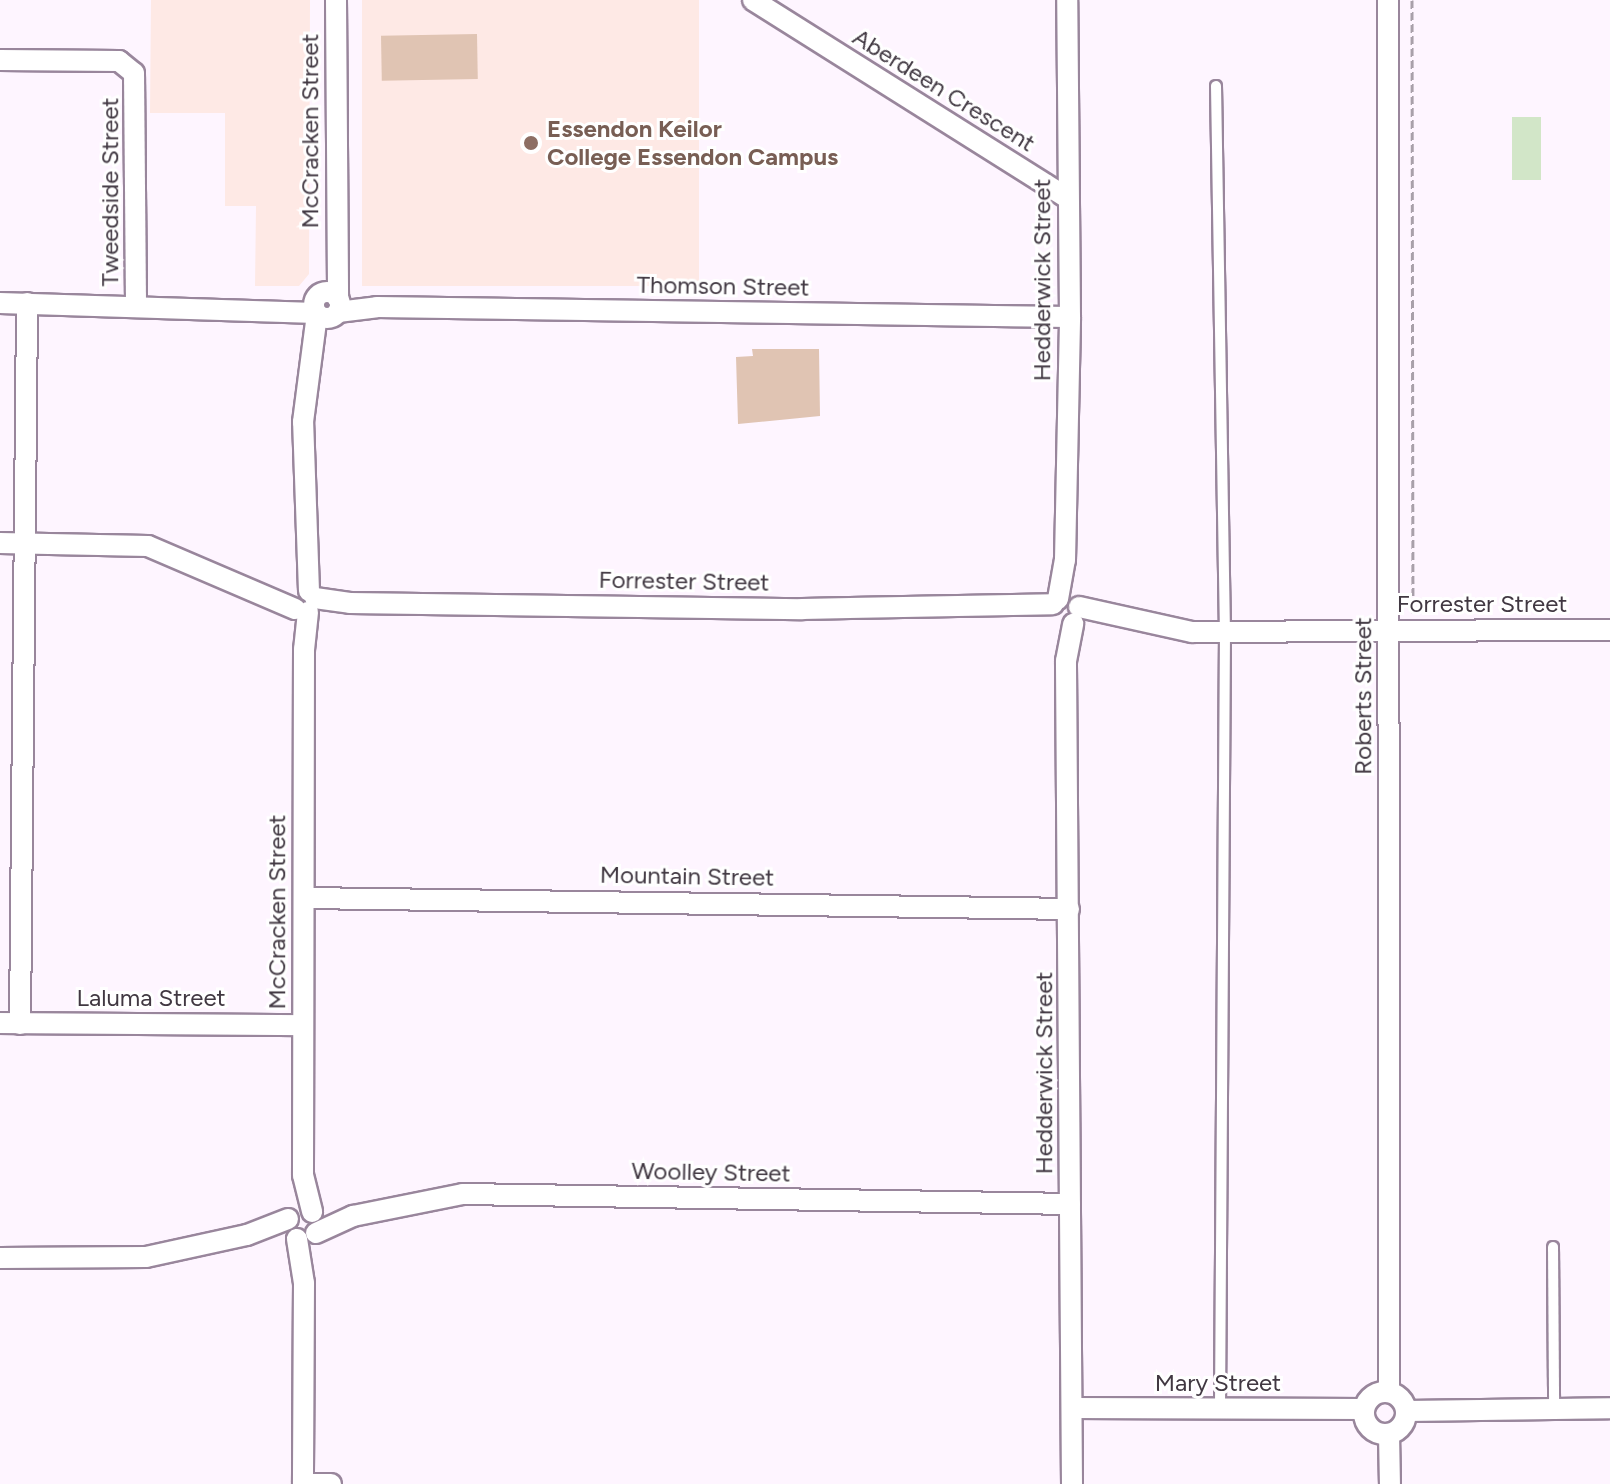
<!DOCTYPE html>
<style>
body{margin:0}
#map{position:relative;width:1610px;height:1484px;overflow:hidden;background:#fef5ff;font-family:Figtree,sans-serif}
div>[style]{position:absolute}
.education>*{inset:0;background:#fee9e5;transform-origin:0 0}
.green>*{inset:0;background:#d2e6c8;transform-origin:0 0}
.building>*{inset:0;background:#e0c4b3;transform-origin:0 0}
.path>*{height:3px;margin-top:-1.5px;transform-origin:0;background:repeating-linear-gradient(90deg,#a9a0aa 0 8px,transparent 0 12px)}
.roads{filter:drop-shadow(2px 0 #99869c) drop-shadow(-2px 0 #99869c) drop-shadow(0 2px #99869c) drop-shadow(0 -2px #99869c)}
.lane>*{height:10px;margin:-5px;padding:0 5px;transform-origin:5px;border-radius:5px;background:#fff}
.street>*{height:20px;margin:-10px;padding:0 10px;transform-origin:10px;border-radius:10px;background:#fff}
.street>.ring{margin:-10px;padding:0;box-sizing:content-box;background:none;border:20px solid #fff;border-radius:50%}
.dots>*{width:22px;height:22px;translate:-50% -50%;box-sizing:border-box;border:4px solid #fff;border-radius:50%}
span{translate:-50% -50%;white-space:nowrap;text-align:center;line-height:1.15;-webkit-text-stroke:6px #fff;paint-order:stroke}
.street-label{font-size:24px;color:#413842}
.education-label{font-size:24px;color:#785e54;font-weight:700}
.left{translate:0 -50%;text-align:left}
</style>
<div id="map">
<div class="education">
<div style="clip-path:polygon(151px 0,310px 0,309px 274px,299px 286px,255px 286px,256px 206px,225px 206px,225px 113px,150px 113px)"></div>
<div style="left:362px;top:0;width:337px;height:286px"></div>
</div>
<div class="green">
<div style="left:1512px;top:117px;width:29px;height:63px"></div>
</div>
<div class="building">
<div style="left:477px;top:34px;width:45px;height:96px;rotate:89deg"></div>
<div style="clip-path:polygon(752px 349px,819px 349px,820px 416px,738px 424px,736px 357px,753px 356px)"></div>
</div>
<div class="path">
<div style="left:1412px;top:0;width:613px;rotate:89.91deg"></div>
</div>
<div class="roads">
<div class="lane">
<div style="left:1216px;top:86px;width:547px;rotate:89.06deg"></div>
<div style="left:1225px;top:633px;width:776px;rotate:90.37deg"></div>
<div style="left:1553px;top:1247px;width:161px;rotate:89.6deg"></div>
</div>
<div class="street">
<div style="left:336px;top:0;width:299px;rotate:89.6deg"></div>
<div style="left:753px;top:0;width:371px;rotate:32.2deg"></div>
<div style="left:1388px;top:0;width:1392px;rotate:89.96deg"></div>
<div style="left:0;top:60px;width:119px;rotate:0.5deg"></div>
<div style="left:119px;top:61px;width:19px;rotate:39deg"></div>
<div style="left:134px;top:73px;width:233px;rotate:89.5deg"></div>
<div class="ring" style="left:314px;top:292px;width:6px;height:6px"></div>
<div style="left:0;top:303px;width:316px;rotate:1.8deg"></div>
<div style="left:338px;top:312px;width:39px;rotate:-7deg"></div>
<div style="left:377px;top:307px;width:693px;rotate:0.83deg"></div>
<div style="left:0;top:543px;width:148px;rotate:1.2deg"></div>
<div style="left:148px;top:546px;width:160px;rotate:23.2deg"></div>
<div style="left:309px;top:591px;width:169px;rotate:-92deg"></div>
<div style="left:303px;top:422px;width:109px;rotate:-82.6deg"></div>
<div style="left:315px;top:598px;width:35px;rotate:8deg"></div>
<div style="left:350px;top:603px;width:452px;rotate:0.8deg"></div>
<div style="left:802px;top:609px;width:251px;rotate:-1.1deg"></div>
<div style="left:1058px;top:599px;width:40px;rotate:-80deg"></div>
<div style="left:1065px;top:560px;width:243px;rotate:-88.8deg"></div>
<div style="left:1070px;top:317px;width:317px;rotate:-90.5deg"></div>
<div style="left:1079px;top:607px;width:116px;rotate:12.5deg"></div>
<div style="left:1192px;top:632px;width:418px;rotate:-0.3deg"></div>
<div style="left:308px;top:612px;width:37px;rotate:96deg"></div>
<div style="left:304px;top:649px;width:526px;rotate:90.11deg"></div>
<div style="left:303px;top:1175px;width:38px;rotate:76deg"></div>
<div style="left:304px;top:898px;width:765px;rotate:0.82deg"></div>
<div style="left:0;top:1023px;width:303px;rotate:0.4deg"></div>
<div style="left:20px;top:1024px;width:721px;rotate:-89.44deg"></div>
<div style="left:316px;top:1233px;width:41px;rotate:-24.7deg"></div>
<div style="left:353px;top:1216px;width:112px;rotate:-11.3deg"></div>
<div style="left:463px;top:1194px;width:607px;rotate:0.94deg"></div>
<div style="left:297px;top:1239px;width:45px;rotate:81deg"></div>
<div style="left:304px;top:1283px;width:201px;rotate:90.3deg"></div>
<div style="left:0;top:1258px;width:146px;rotate:-0.4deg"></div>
<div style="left:146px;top:1257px;width:103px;rotate:-12.3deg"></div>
<div style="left:247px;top:1235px;width:44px;rotate:-21.3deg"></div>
<div class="ring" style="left:1364px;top:1392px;width:22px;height:22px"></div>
<div style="left:1072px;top:1408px;width:292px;rotate:0.2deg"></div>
<div style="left:1407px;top:1411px;width:203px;rotate:-0.8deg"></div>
<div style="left:1389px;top:1434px;width:50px;rotate:88.9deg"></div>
<div style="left:303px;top:1484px;width:28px"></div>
<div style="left:1072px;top:1484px;width:823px;rotate:-90.42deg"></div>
<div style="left:1066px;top:661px;width:38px;rotate:-79deg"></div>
</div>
</div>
<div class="dots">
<div style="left:531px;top:143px;background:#8d6e63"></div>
</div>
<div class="street-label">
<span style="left:944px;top:90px;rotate:32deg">Aberdeen Crescent</span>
<span style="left:310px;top:131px;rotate:-90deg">McCracken Street</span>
<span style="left:110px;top:192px;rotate:-90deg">Tweedside Street</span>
<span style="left:1042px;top:280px;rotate:-90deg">Hedderwick Street</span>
<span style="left:723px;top:286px;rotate:1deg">Thomson Street</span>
<span style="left:684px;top:581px;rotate:1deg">Forrester Street</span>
<span style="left:1482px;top:604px">Forrester Street</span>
<span style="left:1363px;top:696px;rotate:-90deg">Roberts Street</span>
<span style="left:687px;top:876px;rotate:1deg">Mountain Street</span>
<span style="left:277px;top:912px;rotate:-90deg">McCracken Street</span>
<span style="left:151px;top:998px">Laluma Street</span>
<span style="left:1044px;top:1073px;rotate:-90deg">Hedderwick Street</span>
<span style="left:711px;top:1172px;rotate:1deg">Woolley Street</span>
<span style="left:1218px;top:1383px">Mary Street</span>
</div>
<div class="education-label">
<span class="left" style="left:547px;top:143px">Essendon Keilor<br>College Essendon Campus</span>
</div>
</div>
